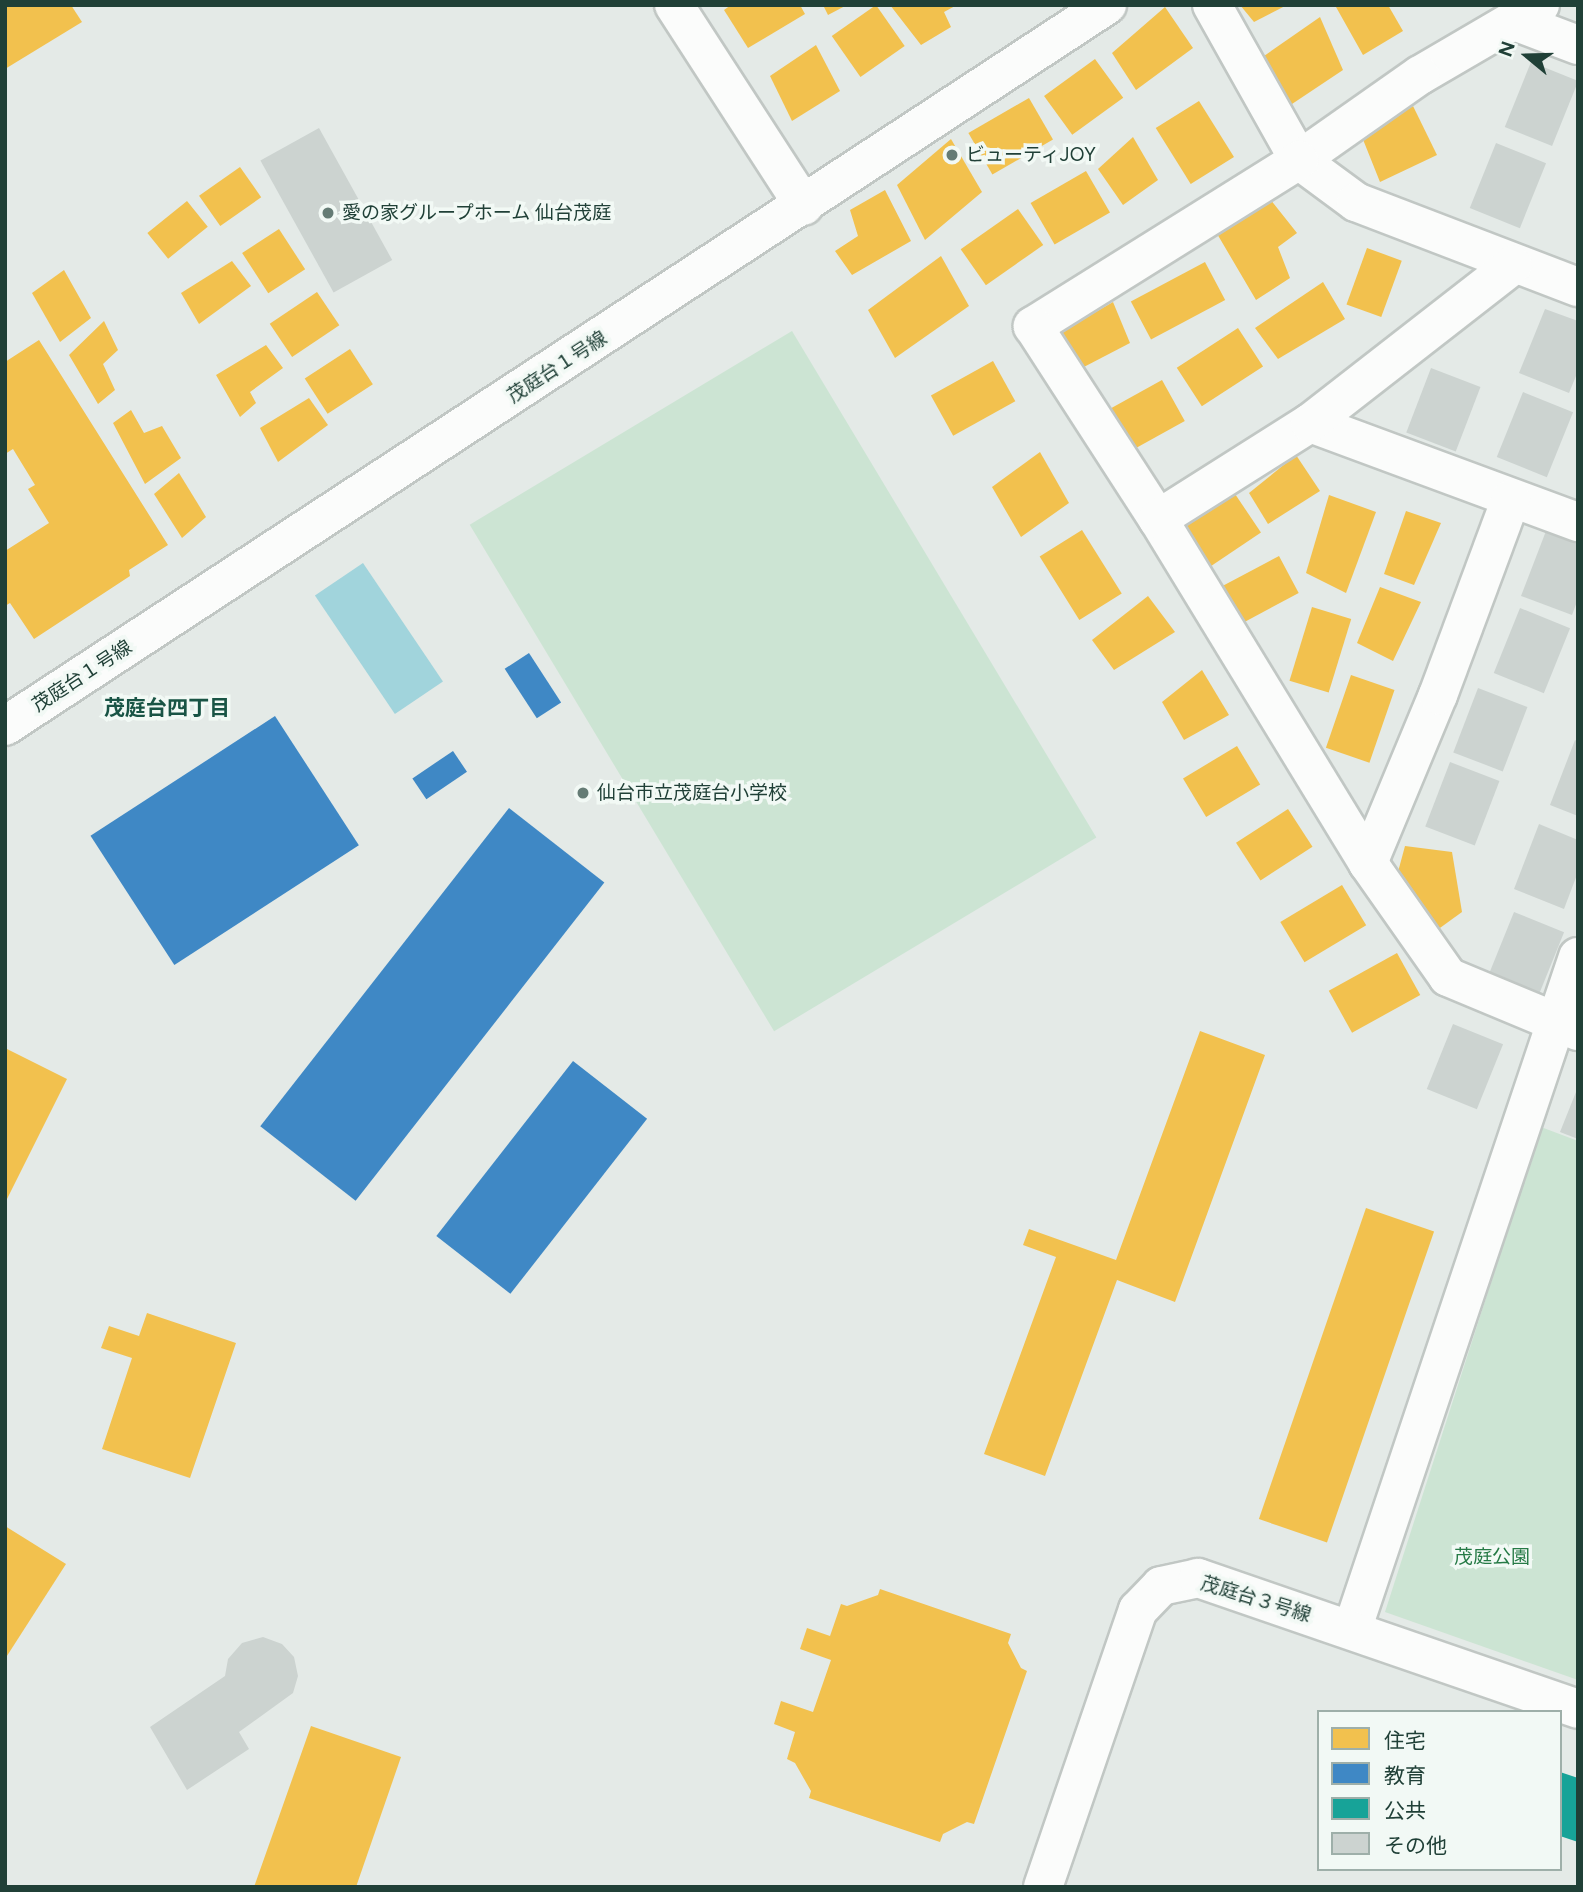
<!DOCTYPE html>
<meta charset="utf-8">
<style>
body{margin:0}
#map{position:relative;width:1583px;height:1892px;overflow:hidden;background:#e4eae7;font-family:Figtree,"Noto Sans JP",sans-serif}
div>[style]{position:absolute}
.green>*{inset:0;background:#cce4d3;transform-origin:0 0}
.water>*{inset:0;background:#a1d4dc;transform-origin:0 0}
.homes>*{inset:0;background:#f2c14e;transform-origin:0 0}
.schools>*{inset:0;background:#3f88c5;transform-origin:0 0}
.public>*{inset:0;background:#17a398}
.building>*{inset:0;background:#ccd3d0;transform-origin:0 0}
.roads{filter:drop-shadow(2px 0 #c1c7c4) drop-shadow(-2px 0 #c1c7c4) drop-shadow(0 2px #c1c7c4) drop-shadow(0 -2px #c1c7c4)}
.minor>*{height:38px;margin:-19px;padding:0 19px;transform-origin:19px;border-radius:19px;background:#fbfcfb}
.dots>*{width:19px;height:19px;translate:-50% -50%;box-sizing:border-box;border:4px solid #f2f9f5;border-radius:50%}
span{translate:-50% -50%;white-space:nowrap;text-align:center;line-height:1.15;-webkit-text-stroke:7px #f2f9f5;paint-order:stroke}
.poi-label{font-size:19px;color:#204037}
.left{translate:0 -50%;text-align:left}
.street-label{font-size:19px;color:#204037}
.park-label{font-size:19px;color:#267a46}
.neighbourhood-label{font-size:21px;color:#195445;font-weight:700}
.frame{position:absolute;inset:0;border:7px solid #204037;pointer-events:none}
.legend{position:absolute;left:1317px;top:1710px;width:245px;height:161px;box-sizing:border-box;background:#f2f9f5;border:2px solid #9eafa9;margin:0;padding:9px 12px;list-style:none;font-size:21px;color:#204037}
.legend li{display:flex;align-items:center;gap:14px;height:35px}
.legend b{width:35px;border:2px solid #9eafa9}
.north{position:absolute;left:1492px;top:21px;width:70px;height:70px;-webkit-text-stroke:5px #f2f9f5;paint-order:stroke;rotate:289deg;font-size:19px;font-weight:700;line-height:28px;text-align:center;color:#204037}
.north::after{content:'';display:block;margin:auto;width:24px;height:32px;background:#204037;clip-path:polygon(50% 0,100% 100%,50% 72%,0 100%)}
</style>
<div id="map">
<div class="green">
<div style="left:792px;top:331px;width:591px;height:376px;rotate:59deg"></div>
<div style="clip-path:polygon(1541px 1127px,1578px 1141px,1578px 1680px,1385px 1612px)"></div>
</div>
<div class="water">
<div style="left:363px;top:563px;width:143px;height:58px;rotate:56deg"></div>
</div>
<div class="homes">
<div style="clip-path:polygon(9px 5px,71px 5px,82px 22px,5px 69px,5px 8px)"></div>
<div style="clip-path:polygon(731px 5px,800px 5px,805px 14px,748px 48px,724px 10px)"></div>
<div style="clip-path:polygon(823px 5px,847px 5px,828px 15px)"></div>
<div style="left:876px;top:5px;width:50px;height:54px;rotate:55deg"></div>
<div style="clip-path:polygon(890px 5px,957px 5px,944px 12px,951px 27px,921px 45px)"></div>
<div style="clip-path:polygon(1240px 5px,1287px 5px,1254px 22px)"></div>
<div style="clip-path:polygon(1339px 5px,1388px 5px,1403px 31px,1363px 55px,1336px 7px)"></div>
<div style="clip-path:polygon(1165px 7px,1193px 48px,1136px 90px,1112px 53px)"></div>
<div style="clip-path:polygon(1320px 17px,1343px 70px,1289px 106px,1264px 56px)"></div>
<div style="clip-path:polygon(816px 45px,840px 91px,792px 121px,770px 76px)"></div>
<div style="left:1095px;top:59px;width:48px;height:63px;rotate:54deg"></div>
<div style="left:1029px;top:98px;width:48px;height:70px;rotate:60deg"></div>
<div style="left:1199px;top:101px;width:66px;height:51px;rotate:58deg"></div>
<div style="clip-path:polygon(1413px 106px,1437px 155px,1380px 182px,1362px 137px)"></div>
<div style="clip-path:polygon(1133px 137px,1158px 180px,1123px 205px,1098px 169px)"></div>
<div style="clip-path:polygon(951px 139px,982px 192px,925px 240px,897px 185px)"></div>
<div style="left:240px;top:167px;width:37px;height:50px;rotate:55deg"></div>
<div style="left:1086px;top:171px;width:48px;height:64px;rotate:60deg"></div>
<div style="clip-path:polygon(885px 190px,911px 241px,852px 275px,835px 251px,858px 236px,850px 210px)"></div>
<div style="clip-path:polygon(1270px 199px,1297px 233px,1278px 247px,1290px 278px,1256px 300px,1216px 232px)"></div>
<div style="left:187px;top:201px;width:33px;height:51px;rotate:51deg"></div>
<div style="left:1018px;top:209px;width:44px;height:70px;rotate:55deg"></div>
<div style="left:279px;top:229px;width:48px;height:44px;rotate:57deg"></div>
<div style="left:1367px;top:248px;width:37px;height:60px;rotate:20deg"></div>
<div style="clip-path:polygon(941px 256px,969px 306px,895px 358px,868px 310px)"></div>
<div style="clip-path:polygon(232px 261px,251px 286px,199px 324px,181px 293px)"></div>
<div style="left:1205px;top:262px;width:43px;height:84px;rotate:62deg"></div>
<div style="clip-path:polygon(64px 270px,91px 318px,60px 342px,32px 293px)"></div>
<div style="clip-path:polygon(1323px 282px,1345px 319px,1278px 359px,1255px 328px)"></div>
<div style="left:317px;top:292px;width:40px;height:57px;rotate:56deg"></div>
<div style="clip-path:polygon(1113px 302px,1130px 343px,1080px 369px,1054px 336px)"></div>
<div style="clip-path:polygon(104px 321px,118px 350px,103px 364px,115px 390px,98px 404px,69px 355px)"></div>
<div style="left:1238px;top:328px;width:46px;height:73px;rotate:57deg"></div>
<div style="clip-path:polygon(39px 340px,168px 545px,129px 570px,130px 576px,34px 639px,10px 603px,5px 606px,5px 551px,49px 523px,28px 489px,35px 485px,13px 449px,5px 454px,5px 362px)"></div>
<div style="clip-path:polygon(266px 345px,283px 368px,250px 392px,256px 403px,240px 417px,216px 375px)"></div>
<div style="left:350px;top:349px;width:42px;height:54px;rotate:57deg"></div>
<div style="left:993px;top:361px;width:46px;height:71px;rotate:61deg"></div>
<div style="left:1162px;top:380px;width:47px;height:65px;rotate:61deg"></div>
<div style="clip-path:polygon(309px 398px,328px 425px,278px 462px,260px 428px)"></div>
<div style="clip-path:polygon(131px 410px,144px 433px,162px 426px,181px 458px,145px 484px,113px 423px)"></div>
<div style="clip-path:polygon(1040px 452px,1069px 503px,1021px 537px,992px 487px)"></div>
<div style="clip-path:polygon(1296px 455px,1320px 491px,1268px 524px,1249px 493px)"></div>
<div style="clip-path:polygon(179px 473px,206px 517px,182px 538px,154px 494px)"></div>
<div style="left:1233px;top:491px;width:50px;height:70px;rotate:56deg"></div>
<div style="clip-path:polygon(1329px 495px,1376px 512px,1346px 593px,1306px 573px)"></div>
<div style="clip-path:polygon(1406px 511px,1441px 523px,1414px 585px,1384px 574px)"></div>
<div style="left:1082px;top:530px;width:75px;height:50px;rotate:58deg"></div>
<div style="left:1279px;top:556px;width:42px;height:64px;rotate:62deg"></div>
<div style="clip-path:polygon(1380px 587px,1421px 602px,1393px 661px,1357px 643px)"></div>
<div style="clip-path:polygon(1148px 596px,1175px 632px,1114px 670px,1092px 640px)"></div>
<div style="left:1312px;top:607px;width:41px;height:77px;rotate:17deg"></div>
<div style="clip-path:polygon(1202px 670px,1229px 715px,1184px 740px,1162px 702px)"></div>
<div style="left:1351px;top:675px;width:46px;height:77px;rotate:19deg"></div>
<div style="left:1237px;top:746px;width:45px;height:63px;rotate:59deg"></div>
<div style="left:1288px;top:809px;width:45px;height:62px;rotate:57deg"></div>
<div style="clip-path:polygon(1405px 846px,1452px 852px,1462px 912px,1433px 933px,1395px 883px)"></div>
<div style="left:1342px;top:885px;width:47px;height:72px;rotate:59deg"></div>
<div style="left:1397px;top:953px;width:48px;height:78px;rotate:61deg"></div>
<div style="clip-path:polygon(1200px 1031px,1265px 1055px,1175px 1302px,1117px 1280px,1045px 1476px,984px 1454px,1056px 1257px,1023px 1245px,1029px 1229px,1116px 1260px)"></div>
<div style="clip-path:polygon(5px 1048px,67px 1079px,5px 1203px)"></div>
<div style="left:1366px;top:1208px;width:72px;height:329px;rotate:19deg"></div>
<div style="clip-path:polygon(147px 1313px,236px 1343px,190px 1478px,102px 1449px,132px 1358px,101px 1348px,109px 1326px,139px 1336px)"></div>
<div style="clip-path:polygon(5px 1526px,66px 1564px,5px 1659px)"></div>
<div style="clip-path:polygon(880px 1589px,1011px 1634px,1008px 1643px,1021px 1668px,1027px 1671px,974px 1824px,967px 1822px,943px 1834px,940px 1842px,809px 1798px,811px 1791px,795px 1763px,787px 1759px,795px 1732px,774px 1724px,781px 1701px,813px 1712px,831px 1660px,800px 1649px,807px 1628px,830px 1636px,841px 1604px,847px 1606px,878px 1595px)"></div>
<div style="clip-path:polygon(311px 1726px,401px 1757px,356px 1887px,254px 1887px)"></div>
</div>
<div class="schools">
<div style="left:529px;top:653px;width:59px;height:29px;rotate:57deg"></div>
<div style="left:275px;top:716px;width:154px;height:220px;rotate:57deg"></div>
<div style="left:453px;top:751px;width:25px;height:49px;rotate:56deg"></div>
<div style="left:509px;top:808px;width:121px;height:404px;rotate:38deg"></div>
<div style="left:573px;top:1061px;width:94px;height:222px;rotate:38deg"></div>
</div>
<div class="public">
<div style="clip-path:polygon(1560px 1772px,1578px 1778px,1578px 1842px,1560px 1836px)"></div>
</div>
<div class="building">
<div style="left:1531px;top:62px;width:51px;height:70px;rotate:22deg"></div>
<div style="left:319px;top:128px;width:151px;height:67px;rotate:61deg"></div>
<div style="left:1496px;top:143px;width:54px;height:70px;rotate:22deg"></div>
<div style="clip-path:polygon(1545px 309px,1578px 321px,1578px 371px,1569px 393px,1519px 373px)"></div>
<div style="left:1431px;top:368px;width:53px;height:69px;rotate:21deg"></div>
<div style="left:1523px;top:392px;width:54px;height:70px;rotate:22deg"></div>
<div style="clip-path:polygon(1546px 531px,1578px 543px,1578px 599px,1572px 615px,1521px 596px)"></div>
<div style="left:1520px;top:608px;width:54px;height:70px;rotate:22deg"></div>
<div style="left:1478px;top:688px;width:53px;height:69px;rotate:21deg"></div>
<div style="clip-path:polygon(1575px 740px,1578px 742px,1578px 816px,1550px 805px)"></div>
<div style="left:1450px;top:762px;width:53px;height:69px;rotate:21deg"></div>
<div style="clip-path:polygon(1539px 824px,1578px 840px,1578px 872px,1564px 909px,1514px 889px)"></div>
<div style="left:1514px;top:912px;width:54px;height:69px;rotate:22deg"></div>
<div style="left:1453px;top:1024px;width:54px;height:70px;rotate:22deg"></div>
<div style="clip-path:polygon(1578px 1087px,1578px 1139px,1560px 1132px)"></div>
<div style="clip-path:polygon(263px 1637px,282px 1644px,294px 1657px,298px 1676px,293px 1693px,239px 1732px,249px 1749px,187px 1790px,150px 1727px,225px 1676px,228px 1659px,242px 1643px)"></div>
</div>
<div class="roads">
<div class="minor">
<div style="left:674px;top:5px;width:239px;rotate:57.1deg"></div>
<div style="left:1212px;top:5px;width:178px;rotate:60.7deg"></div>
<div style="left:1299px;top:160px;width:71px;rotate:36.4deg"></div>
<div style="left:1356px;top:202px;width:238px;rotate:21deg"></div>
<div style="left:1540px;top:5px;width:139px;rotate:149.7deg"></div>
<div style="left:1420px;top:75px;width:148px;rotate:144.9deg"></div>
<div style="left:1299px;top:160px;width:314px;rotate:148deg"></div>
<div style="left:1033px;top:326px;width:230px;rotate:57.1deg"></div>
<div style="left:1158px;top:519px;width:403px;rotate:58.6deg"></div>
<div style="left:1368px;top:863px;width:139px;rotate:54.9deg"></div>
<div style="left:1448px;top:977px;width:141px;rotate:22.6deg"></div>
<div style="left:1517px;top:22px;width:65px;rotate:20.7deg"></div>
<div style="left:1310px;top:423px;width:286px;rotate:20.3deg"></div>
<div style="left:1158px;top:519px;width:180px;rotate:-32.3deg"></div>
<div style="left:1310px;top:423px;width:257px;rotate:-37.9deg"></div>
<div style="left:5px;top:726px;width:1317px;rotate:-33.2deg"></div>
<div style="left:1368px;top:863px;width:182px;rotate:-67.4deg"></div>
<div style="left:1438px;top:695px;width:209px;rotate:-69.6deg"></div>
<div style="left:1352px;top:1630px;width:710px;rotate:-71.44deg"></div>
<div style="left:1043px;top:1887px;width:293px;rotate:-71.1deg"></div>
<div style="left:1138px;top:1610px;width:33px;rotate:-46deg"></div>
<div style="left:1161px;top:1586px;width:38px;rotate:-12deg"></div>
<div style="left:1198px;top:1578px;width:402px;rotate:19deg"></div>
</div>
</div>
<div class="dots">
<div style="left:952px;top:155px;background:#657c75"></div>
<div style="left:328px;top:213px;background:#657c75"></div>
<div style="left:583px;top:793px;background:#657c75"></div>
</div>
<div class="poi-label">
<span class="left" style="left:966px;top:155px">ビューティJOY</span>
<span class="left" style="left:342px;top:213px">愛の家グループホーム 仙台茂庭</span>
<span class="left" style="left:597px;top:793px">仙台市立茂庭台小学校</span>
</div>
<div class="street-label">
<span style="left:557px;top:367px;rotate:-33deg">茂庭台１号線</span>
<span style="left:82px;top:676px;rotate:-33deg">茂庭台１号線</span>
<span style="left:1256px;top:1599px;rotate:17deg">茂庭台３号線</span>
</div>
<div class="park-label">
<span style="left:1492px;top:1557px">茂庭公園</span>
</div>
<div class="neighbourhood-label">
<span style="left:167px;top:708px">茂庭台四丁目</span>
</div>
<div class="frame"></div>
<ul class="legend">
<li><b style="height:19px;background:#f2c14e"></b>住宅</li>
<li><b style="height:19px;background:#3f88c5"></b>教育</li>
<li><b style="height:19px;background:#17a398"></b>公共</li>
<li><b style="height:19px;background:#ccd3d0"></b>その他</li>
</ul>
<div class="north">N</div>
</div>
